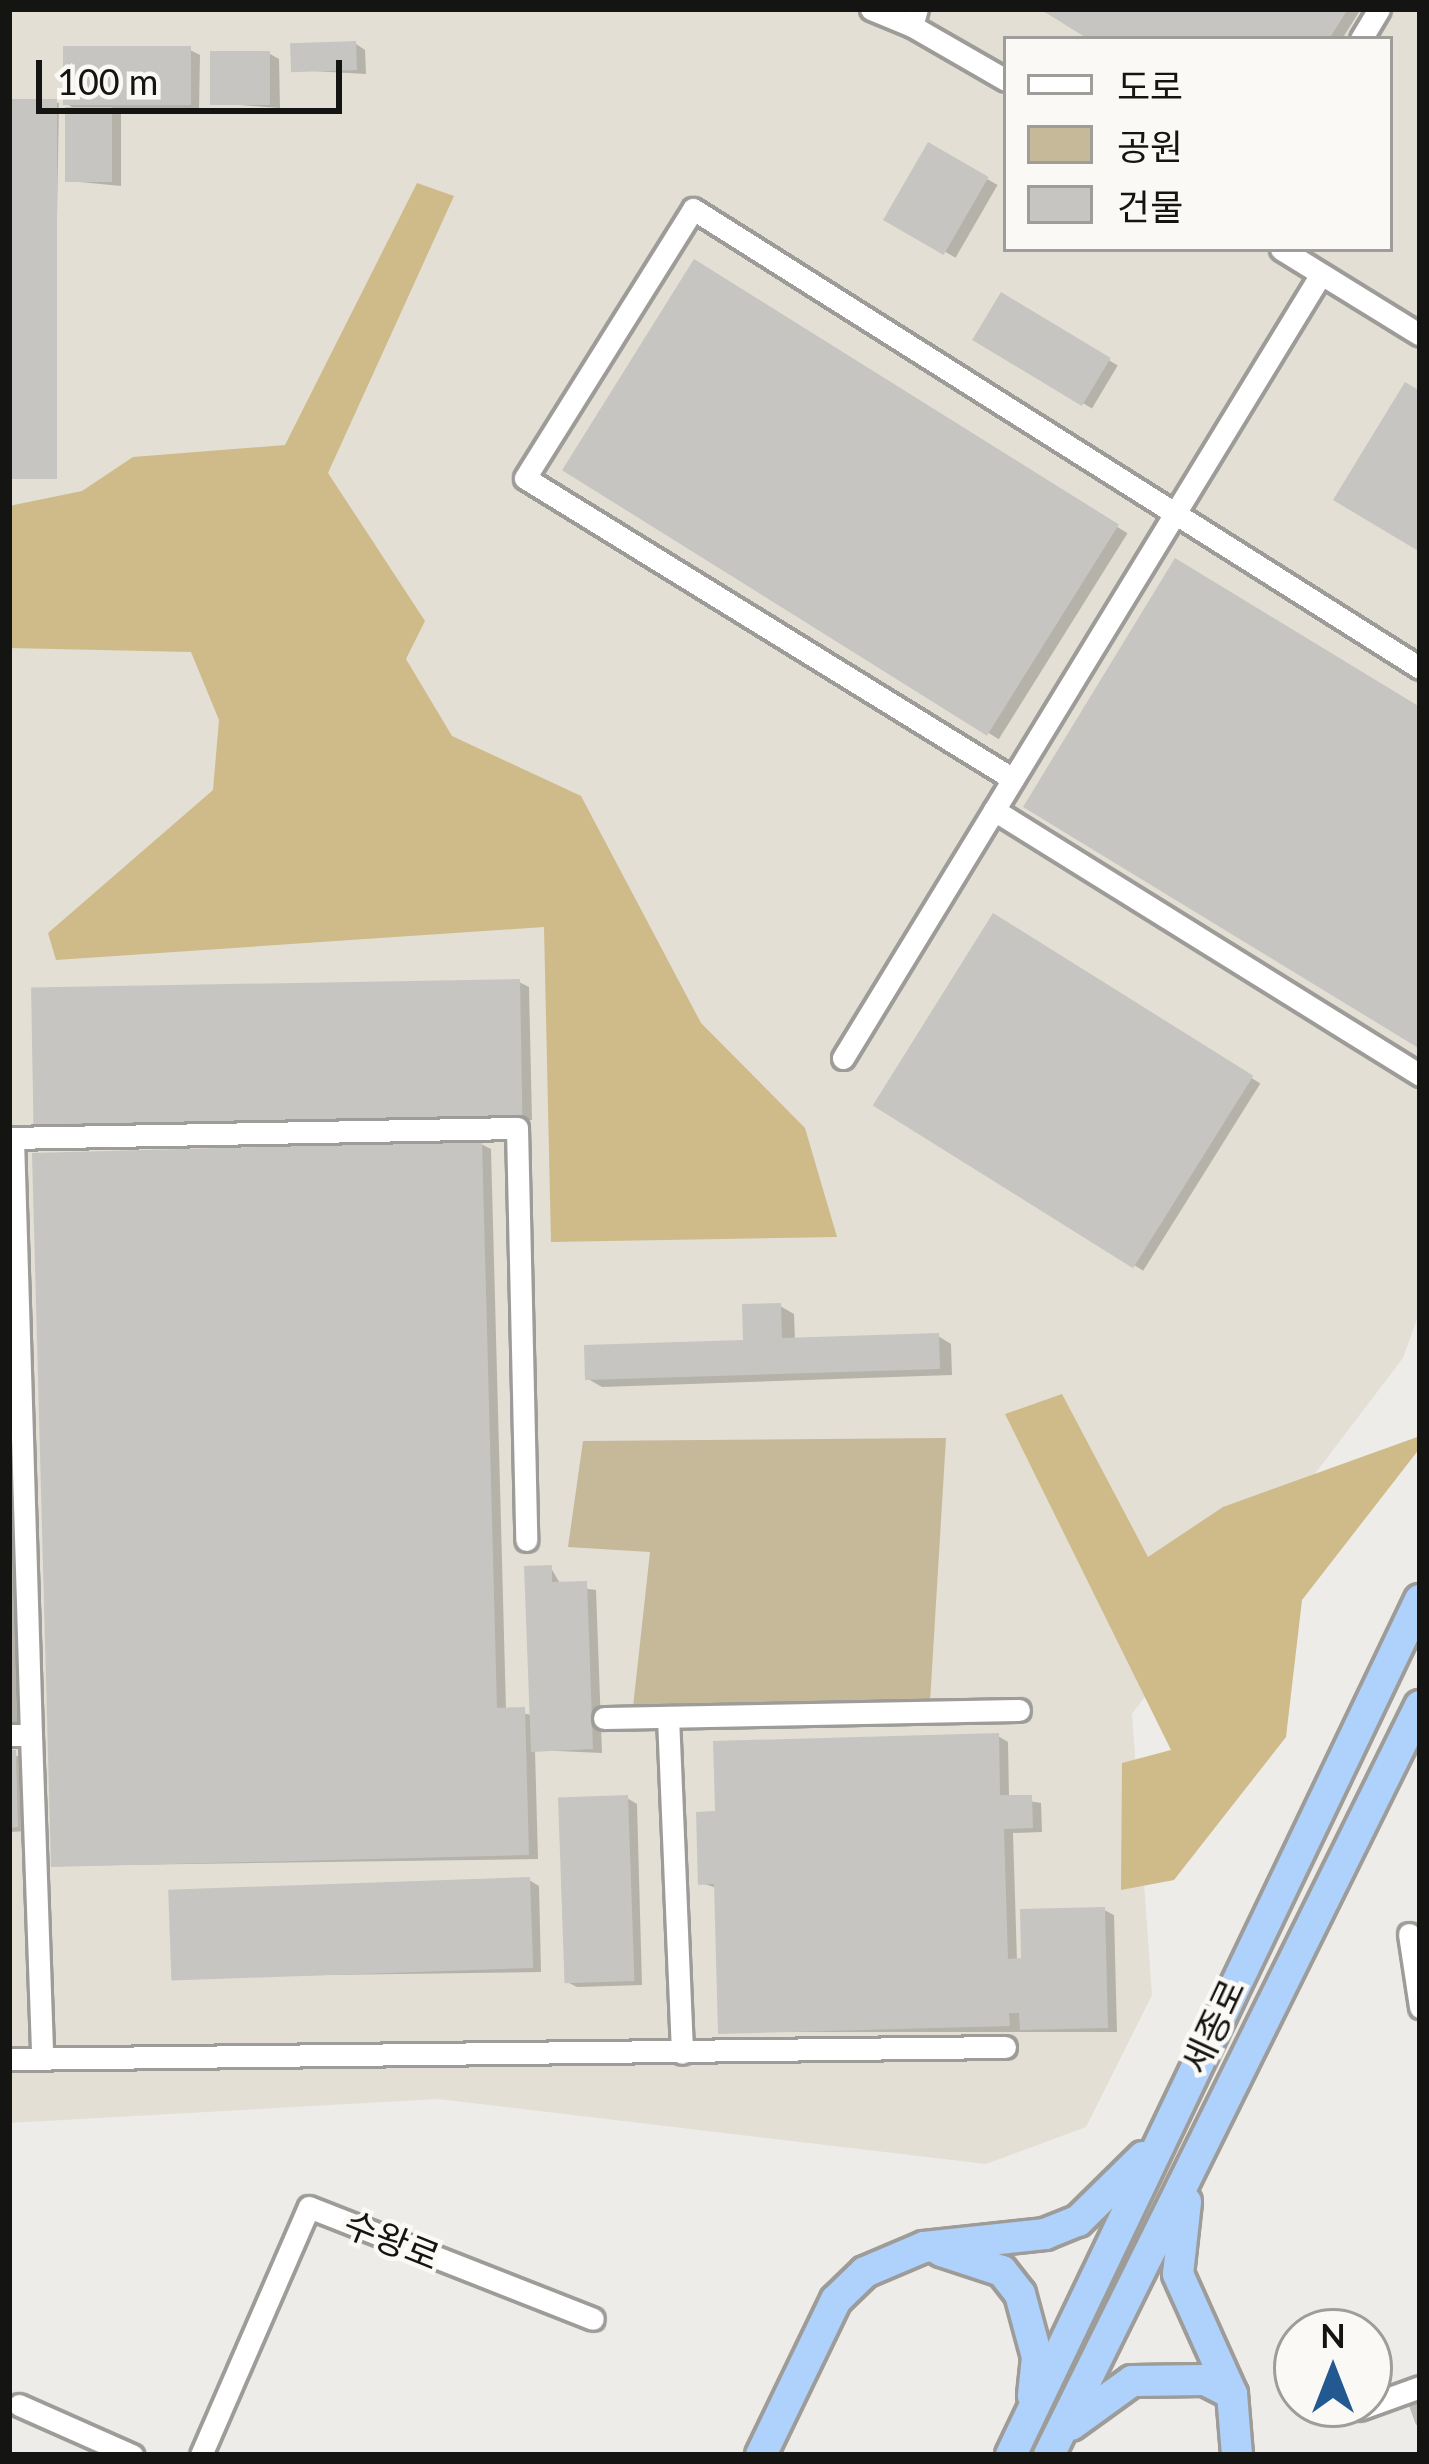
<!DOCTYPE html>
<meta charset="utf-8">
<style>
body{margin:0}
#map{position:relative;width:1429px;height:2464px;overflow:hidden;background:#eeece8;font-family:Lato,"Noto Sans KR",sans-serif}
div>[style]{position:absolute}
.built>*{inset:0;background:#e3dfd4}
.green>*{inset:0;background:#c6b99a}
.forest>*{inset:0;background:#cfbb89}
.shadow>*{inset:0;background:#0003;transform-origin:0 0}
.building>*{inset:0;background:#c7c5c1;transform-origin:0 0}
.roads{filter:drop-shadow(3px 0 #9e9c99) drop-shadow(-3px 0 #9e9c99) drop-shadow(0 3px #9e9c99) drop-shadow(0 -3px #9e9c99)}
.minor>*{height:21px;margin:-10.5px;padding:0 10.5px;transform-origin:10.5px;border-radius:10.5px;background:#fff}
.highway>*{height:30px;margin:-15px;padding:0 15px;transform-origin:15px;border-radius:15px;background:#afd2fc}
span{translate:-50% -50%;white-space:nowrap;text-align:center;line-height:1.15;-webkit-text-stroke:9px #fbf9f5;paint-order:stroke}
.street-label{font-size:36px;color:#141412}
.frame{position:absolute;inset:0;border:12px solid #141412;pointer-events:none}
.legend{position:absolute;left:1003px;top:36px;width:390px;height:216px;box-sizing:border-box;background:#fbf9f5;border:3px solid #9f9d9a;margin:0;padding:15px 21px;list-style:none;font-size:36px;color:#141412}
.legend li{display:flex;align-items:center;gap:24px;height:60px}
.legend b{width:60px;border:3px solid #9f9d9a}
.north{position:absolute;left:1273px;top:2308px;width:120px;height:120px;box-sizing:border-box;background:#fbf9f5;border:3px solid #9f9d9a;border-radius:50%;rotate:0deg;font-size:33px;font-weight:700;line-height:48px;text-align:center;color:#141412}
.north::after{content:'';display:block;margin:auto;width:42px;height:54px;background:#235991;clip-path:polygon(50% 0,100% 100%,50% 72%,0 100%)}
.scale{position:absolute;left:36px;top:60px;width:306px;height:54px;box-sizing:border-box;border:6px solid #141412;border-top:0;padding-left:15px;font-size:36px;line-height:42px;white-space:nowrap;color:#141412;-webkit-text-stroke:9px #fbf9f5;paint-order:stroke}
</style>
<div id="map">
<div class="built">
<div style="clip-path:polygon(evenodd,9px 9px,1420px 9px,1420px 1311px,1403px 1358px,1132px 1714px,1152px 1995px,1086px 2127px,986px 2164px,438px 2099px,9px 2123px,9px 9px,1006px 39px,1390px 39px,1390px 249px,1006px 249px,1006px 39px)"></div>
</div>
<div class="green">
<div style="clip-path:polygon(946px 1438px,930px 1702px,633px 1707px,650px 1552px,568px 1547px,583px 1441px)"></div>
</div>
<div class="forest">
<div style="clip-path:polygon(417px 183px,454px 196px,328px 473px,425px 621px,406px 659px,452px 736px,581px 796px,701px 1023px,805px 1128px,837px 1237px,551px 1242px,544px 927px,56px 960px,48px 933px,213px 790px,219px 720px,191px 652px,9px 648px,9px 506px,82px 491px,133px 457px,285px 445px)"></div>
<div style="clip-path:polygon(1062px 1394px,1148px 1557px,1223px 1507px,1420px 1436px,1420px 1448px,1302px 1600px,1286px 1737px,1174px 1880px,1121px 1890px,1122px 1763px,1171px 1750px,1005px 1414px)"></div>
</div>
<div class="shadow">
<div style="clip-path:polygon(1046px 9px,1361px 9px,1342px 39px,1094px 39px)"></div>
<div style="clip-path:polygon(356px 44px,365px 50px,366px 74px,294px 70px)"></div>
<div style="clip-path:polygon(190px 50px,200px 55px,199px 110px,121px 109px,121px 186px,69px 181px,77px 110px,65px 103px)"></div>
<div style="clip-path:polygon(270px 54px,279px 59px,280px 108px,213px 103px)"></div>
<div style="left:9px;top:102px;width:50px;height:376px;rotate:1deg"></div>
<div style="left:930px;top:146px;width:78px;height:84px;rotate:30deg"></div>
<div style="left:695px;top:263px;width:510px;height:243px;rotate:32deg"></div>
<div style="left:1002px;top:296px;width:135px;height:50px;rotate:31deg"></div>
<div style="left:994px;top:917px;width:314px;height:221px;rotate:32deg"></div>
<div style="clip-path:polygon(519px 982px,529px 987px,532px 1120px,37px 1125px)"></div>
<div style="clip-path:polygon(481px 1144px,491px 1149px,506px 1710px,532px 1715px,551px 1568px,561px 1585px,596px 1590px,602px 1753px,535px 1750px,538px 1859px,54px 1866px)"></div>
<div style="clip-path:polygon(9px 1234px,22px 1729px,9px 1729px)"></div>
<div style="clip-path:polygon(780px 1306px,794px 1314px,795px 1341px,938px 1336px,951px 1344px,952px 1375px,602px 1387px,588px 1379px,746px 1343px)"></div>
<div style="clip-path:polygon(998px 1736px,1008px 1742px,1009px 1798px,1041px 1803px,1042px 1832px,1013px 1833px,1017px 1961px,1104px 1910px,1114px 1915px,1117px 2032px,721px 2032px,717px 1888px,701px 1883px,718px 1814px)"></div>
<div style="clip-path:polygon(9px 1753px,25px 1759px,27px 1831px,9px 1832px)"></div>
<div style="clip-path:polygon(627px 1798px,637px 1804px,642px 1985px,577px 1987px,567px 1982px)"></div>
<div style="clip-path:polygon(529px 1880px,539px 1886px,541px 1972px,173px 1977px)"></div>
<div style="clip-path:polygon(1420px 2398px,1420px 2424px,1416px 2425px,1407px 2400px)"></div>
</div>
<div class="building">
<div style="clip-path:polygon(1040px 9px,1348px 9px,1329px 39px,1088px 39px)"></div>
<div style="left:356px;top:41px;width:29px;height:66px;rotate:88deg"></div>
<div style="left:63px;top:46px;width:128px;height:59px"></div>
<div style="left:210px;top:51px;width:60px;height:54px"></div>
<div style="left:9px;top:99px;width:48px;height:380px"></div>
<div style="left:112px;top:107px;width:75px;height:47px;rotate:90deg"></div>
<div style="left:928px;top:142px;width:70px;height:90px;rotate:30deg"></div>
<div style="left:694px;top:259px;width:501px;height:249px;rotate:32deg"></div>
<div style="left:1001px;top:292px;width:128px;height:56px;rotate:31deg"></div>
<div style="clip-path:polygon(1405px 382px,1420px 391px,1420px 552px,1333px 500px)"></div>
<div style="clip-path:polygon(1175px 558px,1420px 707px,1420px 1049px,1023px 807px)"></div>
<div style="left:993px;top:913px;width:307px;height:227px;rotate:32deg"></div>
<div style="left:520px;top:979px;width:137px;height:489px;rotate:89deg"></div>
<div style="clip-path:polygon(482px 1141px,497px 1708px,525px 1707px,529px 1855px,51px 1867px,32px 1153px)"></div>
<div style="clip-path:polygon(781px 1303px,782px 1338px,939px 1333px,940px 1369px,585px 1380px,584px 1345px,743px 1340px,742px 1304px)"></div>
<div style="clip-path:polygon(552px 1565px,552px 1582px,587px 1581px,593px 1749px,531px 1752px,524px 1566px)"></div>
<div style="clip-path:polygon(999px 1733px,1000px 1795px,1032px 1795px,1033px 1828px,1004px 1829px,1008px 1959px,1021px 1958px,1020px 1909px,1105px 1907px,1108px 2028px,1020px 2030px,1019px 2013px,1009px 2013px,1010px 2026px,718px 2034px,714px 1884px,698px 1885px,696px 1812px,715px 1811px,713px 1741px)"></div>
<div style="clip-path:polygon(9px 1750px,16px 1750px,18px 1827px,9px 1828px)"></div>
<div style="left:628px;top:1795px;width:186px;height:70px;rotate:88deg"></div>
<div style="left:530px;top:1877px;width:91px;height:362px;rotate:88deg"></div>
</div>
<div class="roads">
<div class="minor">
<div style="left:871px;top:9px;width:44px;rotate:22.5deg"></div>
<div style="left:912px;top:26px;width:18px;rotate:-74deg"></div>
<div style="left:912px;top:26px;width:108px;rotate:29.9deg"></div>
<div style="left:1361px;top:39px;width:35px;rotate:-59deg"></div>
<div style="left:1281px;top:249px;width:163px;rotate:31.7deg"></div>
<div style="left:1013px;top:779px;width:573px;rotate:-148.33deg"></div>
<div style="left:525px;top:478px;width:317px;rotate:-58deg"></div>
<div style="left:693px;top:209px;width:860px;rotate:32.27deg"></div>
<div style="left:994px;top:810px;width:502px;rotate:31.88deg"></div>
<div style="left:843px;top:1058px;width:918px;rotate:-58.63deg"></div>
<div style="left:9px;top:1138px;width:508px;rotate:-1.13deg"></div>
<div style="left:517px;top:1128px;width:412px;rotate:88.7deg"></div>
<div style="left:668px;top:1717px;width:336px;rotate:87.6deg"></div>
<div style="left:604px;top:1718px;width:415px;rotate:-1.1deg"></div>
<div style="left:9px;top:1735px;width:22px"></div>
<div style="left:31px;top:1735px;width:597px;rotate:-91.73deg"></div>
<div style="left:31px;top:1735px;width:322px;rotate:88deg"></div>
<div style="left:1409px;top:1934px;width:74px;rotate:81.4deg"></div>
<div style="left:9px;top:2059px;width:996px;rotate:-0.69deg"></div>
<div style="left:19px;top:2405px;width:124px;rotate:23.9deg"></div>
<div style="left:1359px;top:2409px;width:65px;rotate:-19.8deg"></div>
<div style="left:201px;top:2455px;width:270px;rotate:-66.5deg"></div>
<div style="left:309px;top:2207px;width:305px;rotate:21.5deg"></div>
</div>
<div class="highway">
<div style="left:1186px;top:2202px;width:72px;rotate:96.3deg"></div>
<div style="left:1178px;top:2274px;width:132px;rotate:65.8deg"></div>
<div style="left:1232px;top:2394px;width:61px;rotate:85.3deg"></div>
<div style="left:941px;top:2251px;width:64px;rotate:18.2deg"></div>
<div style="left:1002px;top:2271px;width:29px;rotate:52deg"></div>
<div style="left:1020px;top:2294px;width:65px;rotate:74.9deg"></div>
<div style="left:1037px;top:2357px;width:39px;rotate:96deg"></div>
<div style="left:1071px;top:2425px;width:75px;rotate:-35.8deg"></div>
<div style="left:1132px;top:2381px;width:73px;rotate:-0.8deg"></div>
<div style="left:1205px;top:2380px;width:30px;rotate:27deg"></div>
<div style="left:761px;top:2455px;width:172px;rotate:-64.2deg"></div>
<div style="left:836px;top:2300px;width:40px;rotate:-44deg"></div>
<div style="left:865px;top:2272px;width:64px;rotate:-23deg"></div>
<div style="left:924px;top:2247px;width:122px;rotate:-6.1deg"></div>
<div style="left:1045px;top:2234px;width:35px;rotate:-22deg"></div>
<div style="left:1078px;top:2221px;width:91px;rotate:-44.6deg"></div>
<div style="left:1011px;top:2455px;width:948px;rotate:-64.44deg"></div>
<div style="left:1049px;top:2455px;width:836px;rotate:-63.65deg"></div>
</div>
</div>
<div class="street-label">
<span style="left:1213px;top:2026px;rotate:-65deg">세종로</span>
<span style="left:392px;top:2240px;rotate:22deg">수왕로</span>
</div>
<div class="frame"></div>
<ul class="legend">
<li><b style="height:15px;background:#fff"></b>도로</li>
<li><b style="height:33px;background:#c6b99a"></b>공원</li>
<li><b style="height:33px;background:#c7c5c1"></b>건물</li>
</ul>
<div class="north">N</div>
<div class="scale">100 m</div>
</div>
